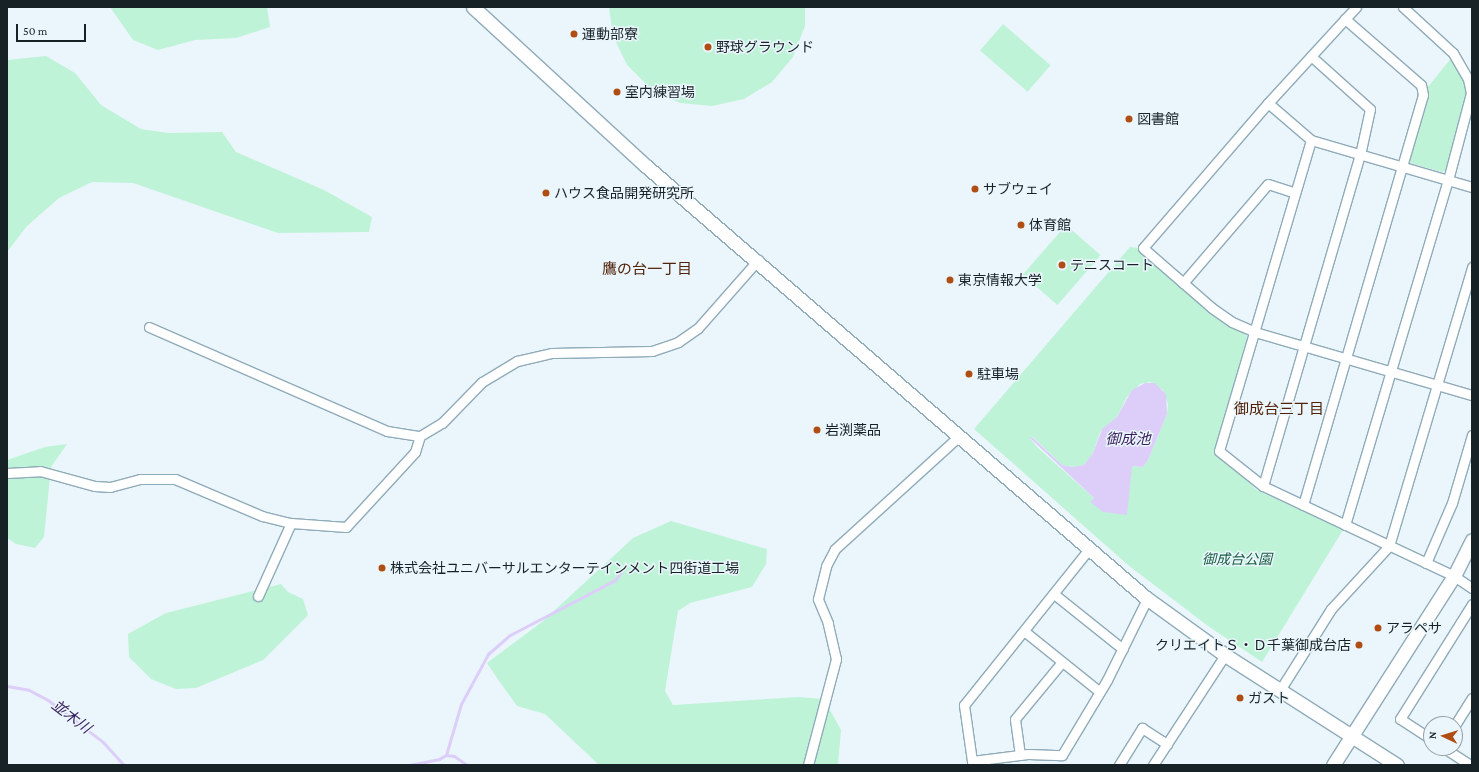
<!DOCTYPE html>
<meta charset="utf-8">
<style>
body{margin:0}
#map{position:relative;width:1479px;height:772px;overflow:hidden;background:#eaf6fc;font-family:"Crimson Pro","Noto Sans JP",serif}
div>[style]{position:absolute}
.green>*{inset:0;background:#bff3d7;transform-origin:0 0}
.water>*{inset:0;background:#ddcef9}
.stream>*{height:3px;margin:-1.5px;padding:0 1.5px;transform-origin:1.5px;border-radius:1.5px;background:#ddcef9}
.roads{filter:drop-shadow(1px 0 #90abb9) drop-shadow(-1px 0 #90abb9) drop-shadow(0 1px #90abb9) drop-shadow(0 -1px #90abb9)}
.street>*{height:9px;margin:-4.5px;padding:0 4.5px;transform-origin:4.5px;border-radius:4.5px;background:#fff}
.secondary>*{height:13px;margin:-6.5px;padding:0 6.5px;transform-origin:6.5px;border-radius:6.5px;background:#fff}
.dots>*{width:11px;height:11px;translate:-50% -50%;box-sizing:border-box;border:2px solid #eaf6fc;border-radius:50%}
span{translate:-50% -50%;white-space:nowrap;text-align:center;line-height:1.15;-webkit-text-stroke:3px #eaf6fc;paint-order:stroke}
.poi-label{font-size:14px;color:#172227}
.left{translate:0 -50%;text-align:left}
.right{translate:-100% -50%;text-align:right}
.park-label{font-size:14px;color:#175d40;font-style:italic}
.neighbourhood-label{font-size:15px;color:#522208}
.water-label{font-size:15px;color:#391e5b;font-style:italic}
.frame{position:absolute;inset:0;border:8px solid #172227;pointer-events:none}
.north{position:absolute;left:1423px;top:716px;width:40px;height:40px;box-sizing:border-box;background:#eaf6fc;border:1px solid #96a1a7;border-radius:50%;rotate:274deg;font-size:11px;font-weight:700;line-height:16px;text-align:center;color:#172227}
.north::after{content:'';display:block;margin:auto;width:14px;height:18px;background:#af4d12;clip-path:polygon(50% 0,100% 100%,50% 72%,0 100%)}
.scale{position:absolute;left:16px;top:24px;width:70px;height:18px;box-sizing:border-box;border:2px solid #172227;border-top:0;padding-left:5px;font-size:12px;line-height:14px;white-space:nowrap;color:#172227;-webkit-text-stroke:3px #eaf6fc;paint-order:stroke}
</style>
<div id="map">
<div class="green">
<div style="clip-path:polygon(110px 7px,267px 7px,270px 27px,236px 38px,195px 40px,158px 50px,133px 40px)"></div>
<div style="clip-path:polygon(609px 7px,805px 7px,805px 26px,793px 57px,772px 82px,744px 99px,712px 106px,680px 103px,650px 88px,627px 65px,613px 36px)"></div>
<div style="left:1003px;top:24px;width:63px;height:35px;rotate:41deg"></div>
<div style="clip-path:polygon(46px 56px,75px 73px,101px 105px,141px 129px,168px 133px,222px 132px,236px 152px,324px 190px,372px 217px,369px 232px,278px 233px,133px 183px,92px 182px,59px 198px,27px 226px,7px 252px,7px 60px)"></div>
<div style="clip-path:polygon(1452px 57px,1459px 63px,1468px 91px,1447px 170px,1442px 172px,1410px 163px,1408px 158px,1428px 87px)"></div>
<div style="left:1066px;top:225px;width:46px;height:66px;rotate:41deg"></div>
<div style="clip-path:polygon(evenodd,1130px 247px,1139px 248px,1245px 332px,1247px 338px,1214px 451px,1257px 490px,1343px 530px,1262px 662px,1208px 626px,1128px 565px,974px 429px,1130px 247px,1150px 382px,1163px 390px,1168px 404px,1167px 414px,1148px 460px,1143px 467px,1132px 466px,1091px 502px,1094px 498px,1037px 447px,1030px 438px,1033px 437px,1062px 465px,1072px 467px,1084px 465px,1093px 453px,1100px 432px,1117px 417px,1127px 397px,1140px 384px,1150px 382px)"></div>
<div style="clip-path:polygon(67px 444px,51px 467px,44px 537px,35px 548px,16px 544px,7px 538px,7px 460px,45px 447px)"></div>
<div style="clip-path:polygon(671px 521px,767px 549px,766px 564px,752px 587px,690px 603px,678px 611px,665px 691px,673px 705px,798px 697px,824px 699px,841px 730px,838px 765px,599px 765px,545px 714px,517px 706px,499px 681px,487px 663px,542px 622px,633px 538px)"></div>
<div style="clip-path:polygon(281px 584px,288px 592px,303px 599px,308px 615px,263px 660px,196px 688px,176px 689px,151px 679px,129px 657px,128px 634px,166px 613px)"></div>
</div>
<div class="water">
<div style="clip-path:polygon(1145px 383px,1155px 383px,1166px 394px,1167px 414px,1148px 460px,1143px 467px,1132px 466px,1127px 515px,1103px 512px,1090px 502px,1094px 498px,1030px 438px,1032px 437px,1062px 465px,1072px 467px,1084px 465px,1093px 453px,1102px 429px,1117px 417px,1132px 390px)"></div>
</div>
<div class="stream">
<div style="left:7px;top:686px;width:22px;rotate:10deg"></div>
<div style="left:29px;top:690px;width:21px;rotate:28deg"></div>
<div style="left:48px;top:700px;width:69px;rotate:37.4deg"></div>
<div style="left:103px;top:742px;width:31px;rotate:48deg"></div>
<div style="left:446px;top:755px;width:8px;rotate:7deg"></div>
<div style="left:454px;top:756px;width:16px;rotate:35deg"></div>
<div style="left:409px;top:765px;width:31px;rotate:-11deg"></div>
<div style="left:439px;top:759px;width:8px;rotate:-30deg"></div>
<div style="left:446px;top:755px;width:53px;rotate:-73.6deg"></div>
<div style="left:461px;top:704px;width:57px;rotate:-61.6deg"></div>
<div style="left:488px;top:654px;width:29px;rotate:-41deg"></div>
<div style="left:510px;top:635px;width:119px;rotate:-27.6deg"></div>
<div style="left:615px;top:580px;width:11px;rotate:-52deg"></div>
</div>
<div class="roads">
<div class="street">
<div style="left:1356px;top:7px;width:130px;rotate:132.5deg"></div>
<div style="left:1268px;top:103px;width:191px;rotate:130.8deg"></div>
<div style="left:1143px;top:248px;width:91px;rotate:41deg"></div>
<div style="left:1212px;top:308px;width:24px;rotate:35deg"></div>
<div style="left:1232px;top:322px;width:25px;rotate:23deg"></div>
<div style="left:1255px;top:332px;width:226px;rotate:16.2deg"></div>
<div style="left:1268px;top:103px;width:57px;rotate:40.7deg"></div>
<div style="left:1311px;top:140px;width:168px;rotate:16.3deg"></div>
<div style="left:1311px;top:140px;width:324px;rotate:106.5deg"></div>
<div style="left:1219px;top:451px;width:56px;rotate:38.5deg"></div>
<div style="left:1263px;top:486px;width:211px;rotate:25.2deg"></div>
<div style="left:1454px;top:576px;width:22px;rotate:34deg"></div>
<div style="left:1183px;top:283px;width:130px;rotate:-49.4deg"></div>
<div style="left:1268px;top:184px;width:28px;rotate:18deg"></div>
<div style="left:149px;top:327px;width:260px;rotate:23.6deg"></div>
<div style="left:387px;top:431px;width:33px;rotate:9deg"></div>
<div style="left:420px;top:436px;width:26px;rotate:-31deg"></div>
<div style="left:442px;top:423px;width:57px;rotate:-45.7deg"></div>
<div style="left:482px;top:382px;width:41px;rotate:-31deg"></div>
<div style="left:517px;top:361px;width:36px;rotate:-13deg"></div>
<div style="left:552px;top:353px;width:100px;rotate:-1.1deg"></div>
<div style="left:652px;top:351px;width:28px;rotate:-19deg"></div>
<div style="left:678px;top:342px;width:24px;rotate:-35deg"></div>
<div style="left:698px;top:328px;width:91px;rotate:-48.6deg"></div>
<div style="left:7px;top:473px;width:33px;rotate:-3deg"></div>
<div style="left:40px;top:471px;width:57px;rotate:15.3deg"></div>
<div style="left:95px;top:486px;width:15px;rotate:4deg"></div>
<div style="left:110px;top:487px;width:31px;rotate:-15deg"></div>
<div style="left:140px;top:479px;width:35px"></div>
<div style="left:175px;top:479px;width:95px;rotate:23deg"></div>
<div style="left:262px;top:516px;width:30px;rotate:14deg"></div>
<div style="left:291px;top:523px;width:55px;rotate:4.2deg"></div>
<div style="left:346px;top:527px;width:102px;rotate:-47.4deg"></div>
<div style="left:415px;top:452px;width:17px;rotate:-73deg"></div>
<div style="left:1263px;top:486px;width:345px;rotate:-73.7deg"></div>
<div style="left:1360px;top:155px;width:47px;rotate:-77.7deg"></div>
<div style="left:1370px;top:109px;width:79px;rotate:-138.1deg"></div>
<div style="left:1303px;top:505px;width:427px;rotate:-73.7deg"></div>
<div style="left:1423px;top:95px;width:10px;rotate:-101deg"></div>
<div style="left:1421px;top:85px;width:101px;rotate:-139deg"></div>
<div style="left:1345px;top:525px;width:360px;rotate:-73.4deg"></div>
<div style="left:1448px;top:180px;width:90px;rotate:-75.2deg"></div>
<div style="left:1471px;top:93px;width:14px;rotate:-102deg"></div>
<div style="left:1468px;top:79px;width:30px;rotate:-120deg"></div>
<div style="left:1453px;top:53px;width:68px;rotate:-137.4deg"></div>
<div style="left:1089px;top:549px;width:200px;rotate:128.7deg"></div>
<div style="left:964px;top:705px;width:57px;rotate:81.9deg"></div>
<div style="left:972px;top:761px;width:56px;rotate:-7.1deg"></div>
<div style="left:1028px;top:754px;width:34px;rotate:2deg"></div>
<div style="left:1062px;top:755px;width:87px;rotate:-59deg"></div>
<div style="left:1107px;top:680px;width:90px;rotate:-63.7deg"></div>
<div style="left:1426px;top:563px;width:65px;rotate:-66.6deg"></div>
<div style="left:1452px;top:503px;width:71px;rotate:-73.6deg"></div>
<div style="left:1054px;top:594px;width:88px;rotate:38.6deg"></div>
<div style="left:258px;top:596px;width:80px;rotate:-65.7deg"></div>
<div style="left:1024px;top:631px;width:97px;rotate:38.8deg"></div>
<div style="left:1280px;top:690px;width:96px;rotate:-57.8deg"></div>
<div style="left:1331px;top:609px;width:86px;rotate:-47.4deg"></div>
<div style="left:1389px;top:546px;width:291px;rotate:-73.4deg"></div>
<div style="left:1455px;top:725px;width:32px;rotate:-58deg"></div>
<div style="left:1431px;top:739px;width:37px;rotate:-147deg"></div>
<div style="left:1400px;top:719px;width:136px;rotate:-57.9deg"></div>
<div style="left:1444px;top:748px;width:31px;rotate:33deg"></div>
<div style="left:1020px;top:755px;width:36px;rotate:-98deg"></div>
<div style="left:1015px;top:719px;width:74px;rotate:-50.5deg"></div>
<div style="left:808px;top:765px;width:110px;rotate:-75.2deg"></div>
<div style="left:836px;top:659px;width:37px;rotate:-103deg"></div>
<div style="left:828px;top:623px;width:26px;rotate:-113deg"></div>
<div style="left:818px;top:599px;width:34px;rotate:-76deg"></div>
<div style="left:826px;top:566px;width:19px;rotate:-62deg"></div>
<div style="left:835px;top:549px;width:168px;rotate:-42.3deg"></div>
<div style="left:1119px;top:765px;width:44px;rotate:-58.1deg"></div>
<div style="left:1142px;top:728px;width:30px;rotate:33deg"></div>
<div style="left:1153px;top:765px;width:131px;rotate:-56.8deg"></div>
</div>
<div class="secondary">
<div style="left:473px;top:7px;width:235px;rotate:42.6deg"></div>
<div style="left:646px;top:166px;width:659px;rotate:40.82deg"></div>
<div style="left:1145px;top:597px;width:99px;rotate:35.9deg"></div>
<div style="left:1225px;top:655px;width:204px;rotate:32.6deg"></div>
<div style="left:1333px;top:765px;width:224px;rotate:-57.4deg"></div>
<div style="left:1454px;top:576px;width:40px;rotate:-63.4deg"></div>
</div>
</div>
<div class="dots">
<div style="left:574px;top:34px;background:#af4d12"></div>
<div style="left:708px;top:47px;background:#af4d12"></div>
<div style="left:617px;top:92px;background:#af4d12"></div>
<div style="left:1129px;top:119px;background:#af4d12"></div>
<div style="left:975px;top:189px;background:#af4d12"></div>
<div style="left:546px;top:193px;background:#af4d12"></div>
<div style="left:1021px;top:225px;background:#af4d12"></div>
<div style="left:1062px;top:265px;background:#af4d12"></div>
<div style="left:950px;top:280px;background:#af4d12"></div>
<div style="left:969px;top:374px;background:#af4d12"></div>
<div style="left:817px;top:430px;background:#af4d12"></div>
<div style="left:382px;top:568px;background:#af4d12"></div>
<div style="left:1378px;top:628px;background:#af4d12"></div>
<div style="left:1359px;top:645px;background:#af4d12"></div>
<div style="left:1240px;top:698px;background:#af4d12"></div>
</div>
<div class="poi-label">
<span class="left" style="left:582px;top:34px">運動部寮</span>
<span class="left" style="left:716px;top:47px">野球グラウンド</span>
<span class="left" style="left:625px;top:92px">室内練習場</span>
<span class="left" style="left:1137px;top:119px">図書館</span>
<span class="left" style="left:983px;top:189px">サブウェイ</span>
<span class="left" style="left:554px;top:193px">ハウス食品開発研究所</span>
<span class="left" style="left:1029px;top:225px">体育館</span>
<span class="left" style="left:1070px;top:265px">テニスコート</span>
<span class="left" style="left:958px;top:280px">東京情報大学</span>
<span class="left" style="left:977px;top:374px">駐車場</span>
<span class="left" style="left:825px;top:430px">岩渕薬品</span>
<span class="left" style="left:390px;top:568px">株式会社ユニバーサルエンターテインメント四街道工場</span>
<span class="left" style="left:1386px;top:628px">アラペサ</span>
<span class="right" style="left:1351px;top:645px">クリエイトＳ・Ｄ千葉御成台店</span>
<span class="left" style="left:1248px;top:698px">ガスト</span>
</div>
<div class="park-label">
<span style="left:1237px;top:559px">御成台公園</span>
</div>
<div class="neighbourhood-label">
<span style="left:647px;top:270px">鷹の台一丁目</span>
<span style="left:1279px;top:410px">御成台三丁目</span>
</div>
<div class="water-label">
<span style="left:1128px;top:440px">御成池</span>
<span style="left:71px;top:717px;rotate:37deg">並木川</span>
</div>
<div class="frame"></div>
<div class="north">N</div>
<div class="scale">50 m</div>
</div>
